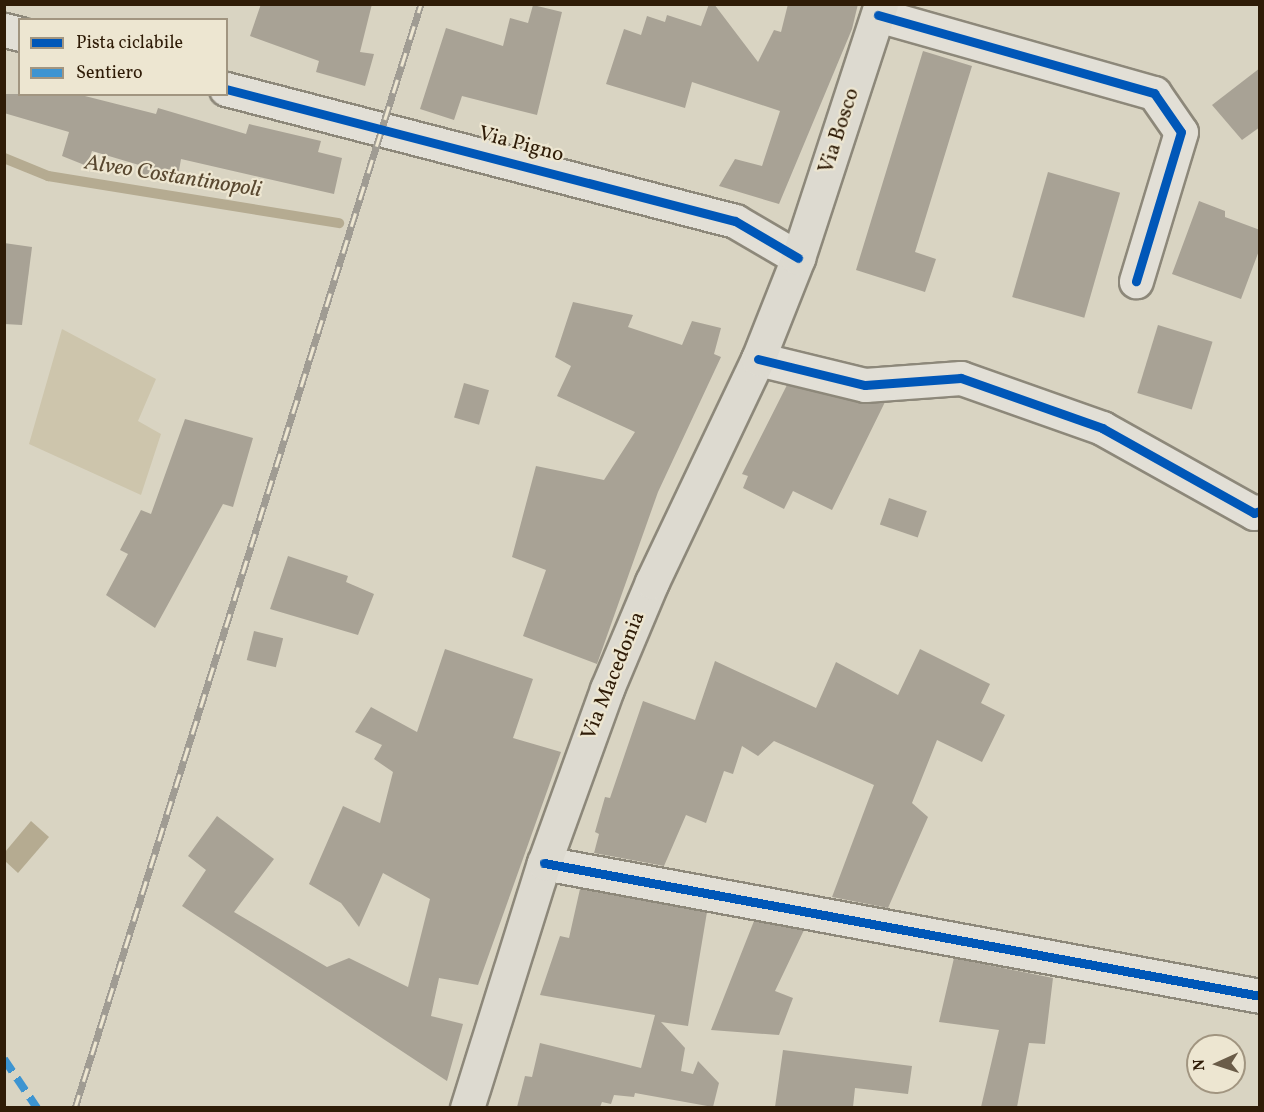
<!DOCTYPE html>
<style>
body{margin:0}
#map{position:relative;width:1264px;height:1112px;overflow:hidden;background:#d9d4c2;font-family:Vollkorn,serif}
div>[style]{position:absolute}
.green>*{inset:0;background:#cdc5ac}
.water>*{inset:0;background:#b5ab91}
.stream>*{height:10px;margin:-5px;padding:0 5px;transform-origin:5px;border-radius:5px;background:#b5ab91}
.building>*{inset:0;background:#a8a295;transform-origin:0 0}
.roads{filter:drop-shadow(2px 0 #8d887a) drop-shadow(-2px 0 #8d887a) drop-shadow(0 2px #8d887a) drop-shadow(0 -2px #8d887a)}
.minor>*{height:33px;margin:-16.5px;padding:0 16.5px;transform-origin:16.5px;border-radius:16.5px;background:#e2dfd6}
.major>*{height:33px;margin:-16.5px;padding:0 16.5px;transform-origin:16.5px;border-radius:16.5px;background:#dddad0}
.rail>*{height:7px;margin-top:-3.5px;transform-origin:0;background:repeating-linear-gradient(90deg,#ede6d1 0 14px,#a09c93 0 28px);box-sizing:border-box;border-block:2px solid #a09c93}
.quiet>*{height:8px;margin-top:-4px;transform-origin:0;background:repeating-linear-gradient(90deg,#3d94d1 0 15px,transparent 0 23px)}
.cycleway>*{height:9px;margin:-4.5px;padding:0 4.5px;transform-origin:4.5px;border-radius:4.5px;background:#0057b8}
span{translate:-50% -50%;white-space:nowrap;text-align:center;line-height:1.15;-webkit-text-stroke:4.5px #ede6d1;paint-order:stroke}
.street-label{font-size:21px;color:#2f1c07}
.water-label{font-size:22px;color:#594830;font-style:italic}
.frame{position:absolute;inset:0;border:6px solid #2f1c07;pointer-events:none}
.legend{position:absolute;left:18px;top:18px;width:210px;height:78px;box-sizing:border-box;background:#ede6d1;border:2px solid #a19580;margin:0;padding:8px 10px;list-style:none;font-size:18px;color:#2f1c07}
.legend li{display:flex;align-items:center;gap:12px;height:30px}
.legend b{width:30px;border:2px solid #a19580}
.north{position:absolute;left:1186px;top:1034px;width:60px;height:60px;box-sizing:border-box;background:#ede6d1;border:2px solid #a19580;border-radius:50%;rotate:267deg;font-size:16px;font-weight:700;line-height:24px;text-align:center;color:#2f1c07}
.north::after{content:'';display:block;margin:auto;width:21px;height:27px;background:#6a5c48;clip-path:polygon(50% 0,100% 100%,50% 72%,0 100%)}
</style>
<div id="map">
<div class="green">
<div style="clip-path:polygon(62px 329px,156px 379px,138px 421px,161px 434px,141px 495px,29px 444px)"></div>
</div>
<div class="water">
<div style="clip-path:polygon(31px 821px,49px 837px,18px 873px,5px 861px,5px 852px)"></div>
</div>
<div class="stream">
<div style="left:4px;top:158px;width:48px;rotate:22.2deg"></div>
<div style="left:48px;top:176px;width:295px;rotate:9.2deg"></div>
</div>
<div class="building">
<div style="clip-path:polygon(261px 4px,372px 4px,360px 52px,374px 54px,365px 86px,316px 72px,319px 61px,250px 36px)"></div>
<div style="clip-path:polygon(709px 4px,714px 4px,758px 62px,774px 30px,781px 32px,788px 4px,858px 4px,852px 29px,779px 204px,719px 186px,735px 159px,762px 166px,780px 111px,692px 82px,685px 108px,606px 84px,624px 29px,641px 35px,647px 16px,665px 22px,667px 15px,701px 26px)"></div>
<div style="clip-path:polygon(533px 5px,562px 12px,537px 115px,462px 96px,454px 120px,420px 109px,446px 28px,503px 46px,510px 18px,528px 23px)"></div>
<div style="clip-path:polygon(923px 51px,972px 66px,915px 252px,936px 259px,925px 292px,856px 270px)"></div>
<div style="clip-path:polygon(1260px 68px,1260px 127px,1242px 140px,1212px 105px)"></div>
<div style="clip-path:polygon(4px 94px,77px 94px,156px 114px,158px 108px,246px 134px,249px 124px,321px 141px,318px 152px,342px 158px,334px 194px,181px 159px,177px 182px,137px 176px,139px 165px,92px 151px,87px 166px,62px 156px,69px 132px,4px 113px)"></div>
<div style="left:1048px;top:172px;width:75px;height:130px;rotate:16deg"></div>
<div style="clip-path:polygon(1199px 201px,1225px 211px,1225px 217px,1260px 230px,1260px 248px,1241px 299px,1172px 274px)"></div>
<div style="clip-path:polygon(4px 243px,32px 247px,22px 325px,4px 324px)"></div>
<div style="clip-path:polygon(573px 302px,633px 315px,628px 327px,682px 345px,692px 321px,721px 328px,714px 354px,721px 357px,658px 492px,597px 664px,523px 636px,546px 570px,512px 557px,536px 466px,604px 480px,635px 432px,557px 396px,571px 366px,555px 357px)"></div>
<div style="left:1158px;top:325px;width:57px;height:71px;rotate:17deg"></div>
<div style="left:464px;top:383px;width:26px;height:36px;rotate:16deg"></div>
<div style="clip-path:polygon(787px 385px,861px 403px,885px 402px,832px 510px,793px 491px,784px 509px,743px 488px,748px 476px,742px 474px)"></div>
<div style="clip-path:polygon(185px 419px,253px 438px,233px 507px,223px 504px,155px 628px,106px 595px,128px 554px,120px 550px,141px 510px,151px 514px)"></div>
<div style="left:889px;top:498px;width:40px;height:28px;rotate:19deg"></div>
<div style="clip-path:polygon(288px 556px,348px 576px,346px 582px,374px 594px,358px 635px,270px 609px)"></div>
<div style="left:254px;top:631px;width:30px;height:30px;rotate:14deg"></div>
<div style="clip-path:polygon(445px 649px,533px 679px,513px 738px,561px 752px,478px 985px,439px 978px,431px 1016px,463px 1024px,447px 1081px,182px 906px,206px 870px,188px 856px,217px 816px,274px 859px,234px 912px,327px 967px,349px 958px,408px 987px,430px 899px,383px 873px,359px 927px,341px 903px,309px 884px,343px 806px,380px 823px,393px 772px,374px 759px,382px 745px,355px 732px,371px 707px,417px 732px)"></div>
<div style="clip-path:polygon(920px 649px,990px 684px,981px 703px,1005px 715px,982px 762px,937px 740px,912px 803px,928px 817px,888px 908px,832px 897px,874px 785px,774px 741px,758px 756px,742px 746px,733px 774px,724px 771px,706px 823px,686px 815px,664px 866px,594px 853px,599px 834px,595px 832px,605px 797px,610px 798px,643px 701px,695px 720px,715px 661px,816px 708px,836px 662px,898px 695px)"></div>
<div style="clip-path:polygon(580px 889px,707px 912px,688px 1026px,661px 1022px,685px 1048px,681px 1071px,693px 1074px,698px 1061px,719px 1083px,713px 1107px,635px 1093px,634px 1097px,614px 1095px,611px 1104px,602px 1102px,600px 1107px,517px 1107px,525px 1076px,532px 1077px,540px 1043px,641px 1068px,655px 1015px,540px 995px,560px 936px,569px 938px)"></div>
<div style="clip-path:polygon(754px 921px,804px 930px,775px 991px,793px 998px,779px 1035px,711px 1030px)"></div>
<div style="clip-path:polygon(954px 958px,1053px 978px,1045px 1044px,1029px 1043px,1017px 1107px,981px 1107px,999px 1030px,939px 1022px)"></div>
<div style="clip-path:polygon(783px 1050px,912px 1066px,908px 1094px,855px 1088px,853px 1107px,775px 1107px)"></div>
</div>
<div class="roads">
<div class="minor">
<div style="left:878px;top:15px;width:287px;rotate:15.8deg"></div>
<div style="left:1154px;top:93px;width:47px;rotate:55.3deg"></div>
<div style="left:1181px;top:132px;width:156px;rotate:106.8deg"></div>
<div style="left:4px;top:30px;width:16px;rotate:14deg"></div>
<div style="left:226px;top:89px;width:526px;rotate:14.54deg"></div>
<div style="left:735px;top:221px;width:73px;rotate:30.4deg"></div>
<div style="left:758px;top:359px;width:110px;rotate:13.7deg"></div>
<div style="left:865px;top:385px;width:96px;rotate:-4.2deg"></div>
<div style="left:961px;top:378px;width:150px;rotate:19.5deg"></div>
<div style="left:1102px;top:428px;width:174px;rotate:29.2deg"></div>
<div style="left:1254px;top:513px;width:6px;rotate:-18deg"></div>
<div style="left:544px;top:863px;width:728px;rotate:10.52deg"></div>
</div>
<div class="major">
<div style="left:467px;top:1108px;width:257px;rotate:-72.6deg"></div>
<div style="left:544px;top:863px;width:185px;rotate:-70.1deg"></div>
<div style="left:607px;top:689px;width:116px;rotate:-67.2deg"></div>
<div style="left:652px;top:582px;width:247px;rotate:-64.6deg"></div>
<div style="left:758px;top:359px;width:109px;rotate:-68.4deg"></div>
<div style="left:798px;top:258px;width:267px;rotate:-71.9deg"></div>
</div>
</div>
<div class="rail">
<div style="left:75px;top:1108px;width:1157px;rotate:-72.6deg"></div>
</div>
<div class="quiet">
<div style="left:4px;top:1059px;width:59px;rotate:56deg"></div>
</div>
<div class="cycleway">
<div style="left:878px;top:15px;width:287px;rotate:15.8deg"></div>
<div style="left:1154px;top:93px;width:47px;rotate:55.3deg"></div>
<div style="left:1181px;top:132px;width:156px;rotate:106.8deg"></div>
<div style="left:226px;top:89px;width:526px;rotate:14.54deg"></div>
<div style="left:735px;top:221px;width:73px;rotate:30.4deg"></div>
<div style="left:758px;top:359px;width:110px;rotate:13.7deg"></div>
<div style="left:865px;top:385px;width:96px;rotate:-4.2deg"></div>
<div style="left:961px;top:378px;width:150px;rotate:19.5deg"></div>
<div style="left:1102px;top:428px;width:174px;rotate:29.2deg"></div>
<div style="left:1254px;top:513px;width:6px;rotate:-18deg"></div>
<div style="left:544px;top:863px;width:728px;rotate:10.52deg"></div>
</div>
<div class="street-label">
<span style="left:840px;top:131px;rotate:-72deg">Via Bosco</span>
<span style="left:521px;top:145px;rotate:15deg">Via Pigno</span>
<span style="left:614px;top:676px;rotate:-68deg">Via Macedonia</span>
</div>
<div class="water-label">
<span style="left:173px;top:177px;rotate:9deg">Alveo Costantinopoli</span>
</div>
<div class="frame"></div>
<ul class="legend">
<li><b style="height:8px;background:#0057b8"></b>Pista ciclabile</li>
<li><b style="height:8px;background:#3d94d1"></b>Sentiero</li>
</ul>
<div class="north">N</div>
</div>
